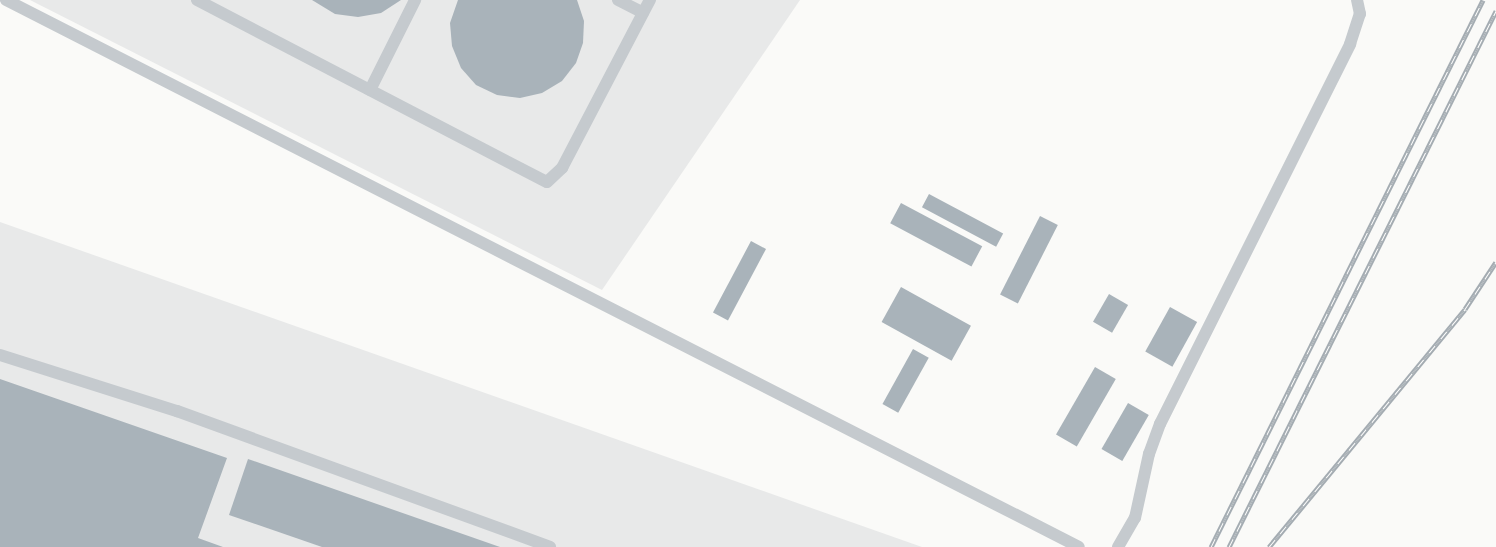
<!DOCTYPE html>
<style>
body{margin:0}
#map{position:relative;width:1496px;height:547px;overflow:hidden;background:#fafaf8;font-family:"Nunito Sans",sans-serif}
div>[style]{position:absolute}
.built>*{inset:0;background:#e8e9e9}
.building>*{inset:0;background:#a9b3ba;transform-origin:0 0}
.minor>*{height:12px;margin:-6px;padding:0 6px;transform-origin:6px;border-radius:6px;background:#c5cace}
.rail>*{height:5px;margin-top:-2.5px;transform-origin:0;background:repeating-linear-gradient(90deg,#fff 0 9px,#a4acb2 0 18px);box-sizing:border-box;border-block:2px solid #a4acb2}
span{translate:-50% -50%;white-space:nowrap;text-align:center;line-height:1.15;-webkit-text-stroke:6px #fff;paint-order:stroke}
</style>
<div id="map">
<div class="built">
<div style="clip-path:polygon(30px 0,800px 0,602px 290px)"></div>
<div style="clip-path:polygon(0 222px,922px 547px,0 547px)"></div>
</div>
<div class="building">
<div style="clip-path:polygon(312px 0,401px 0,381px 13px,358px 17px,335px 14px)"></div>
<div style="clip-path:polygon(577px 0,584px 21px,583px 43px,576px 63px,562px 81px,542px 93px,520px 98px,497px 95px,476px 85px,461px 68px,452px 46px,450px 23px,458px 0)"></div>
<div style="left:929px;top:194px;width:84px;height:15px;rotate:28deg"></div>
<div style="left:901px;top:203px;width:92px;height:23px;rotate:28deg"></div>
<div style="left:1040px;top:216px;width:20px;height:88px;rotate:27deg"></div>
<div style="left:751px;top:241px;width:17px;height:81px;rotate:28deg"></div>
<div style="left:901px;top:287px;width:80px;height:40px;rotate:29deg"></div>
<div style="left:1109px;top:294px;width:22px;height:32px;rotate:30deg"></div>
<div style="left:1170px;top:307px;width:31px;height:51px;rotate:29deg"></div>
<div style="left:913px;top:349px;width:18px;height:63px;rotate:29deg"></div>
<div style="left:1095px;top:367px;width:24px;height:78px;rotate:30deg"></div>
<div style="clip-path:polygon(0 379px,227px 458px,198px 538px,223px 547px,0 547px)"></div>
<div style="left:1128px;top:403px;width:24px;height:53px;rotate:30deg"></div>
<div style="clip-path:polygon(248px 459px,500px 547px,322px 547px,229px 515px)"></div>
</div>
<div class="minor">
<div style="left:6px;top:0;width:1204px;rotate:27.01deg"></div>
<div style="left:197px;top:0;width:394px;rotate:27.5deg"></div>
<div style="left:547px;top:182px;width:21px;rotate:-43deg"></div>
<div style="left:562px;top:168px;width:190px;rotate:-62.4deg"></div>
<div style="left:618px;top:0;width:28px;rotate:27deg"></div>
<div style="left:370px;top:90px;width:101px;rotate:-63.4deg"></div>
<div style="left:0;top:355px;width:186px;rotate:17.6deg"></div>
<div style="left:177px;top:411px;width:397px;rotate:20deg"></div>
<div style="left:1118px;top:547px;width:34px;rotate:-60deg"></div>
<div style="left:1135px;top:518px;width:66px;rotate:-77.7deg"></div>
<div style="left:1149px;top:454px;width:32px;rotate:-70deg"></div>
<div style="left:1160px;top:424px;width:425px;rotate:-63.4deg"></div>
<div style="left:1350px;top:44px;width:32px;rotate:-72deg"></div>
<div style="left:1360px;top:14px;width:14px;rotate:-102deg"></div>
</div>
<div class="rail">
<div style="left:1211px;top:547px;width:611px;rotate:-63.56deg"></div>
<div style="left:1229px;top:547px;width:599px;rotate:-63.52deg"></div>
<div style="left:1269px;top:547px;width:308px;rotate:-50.5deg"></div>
<div style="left:1465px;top:309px;width:56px;rotate:-56.6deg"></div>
</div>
</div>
